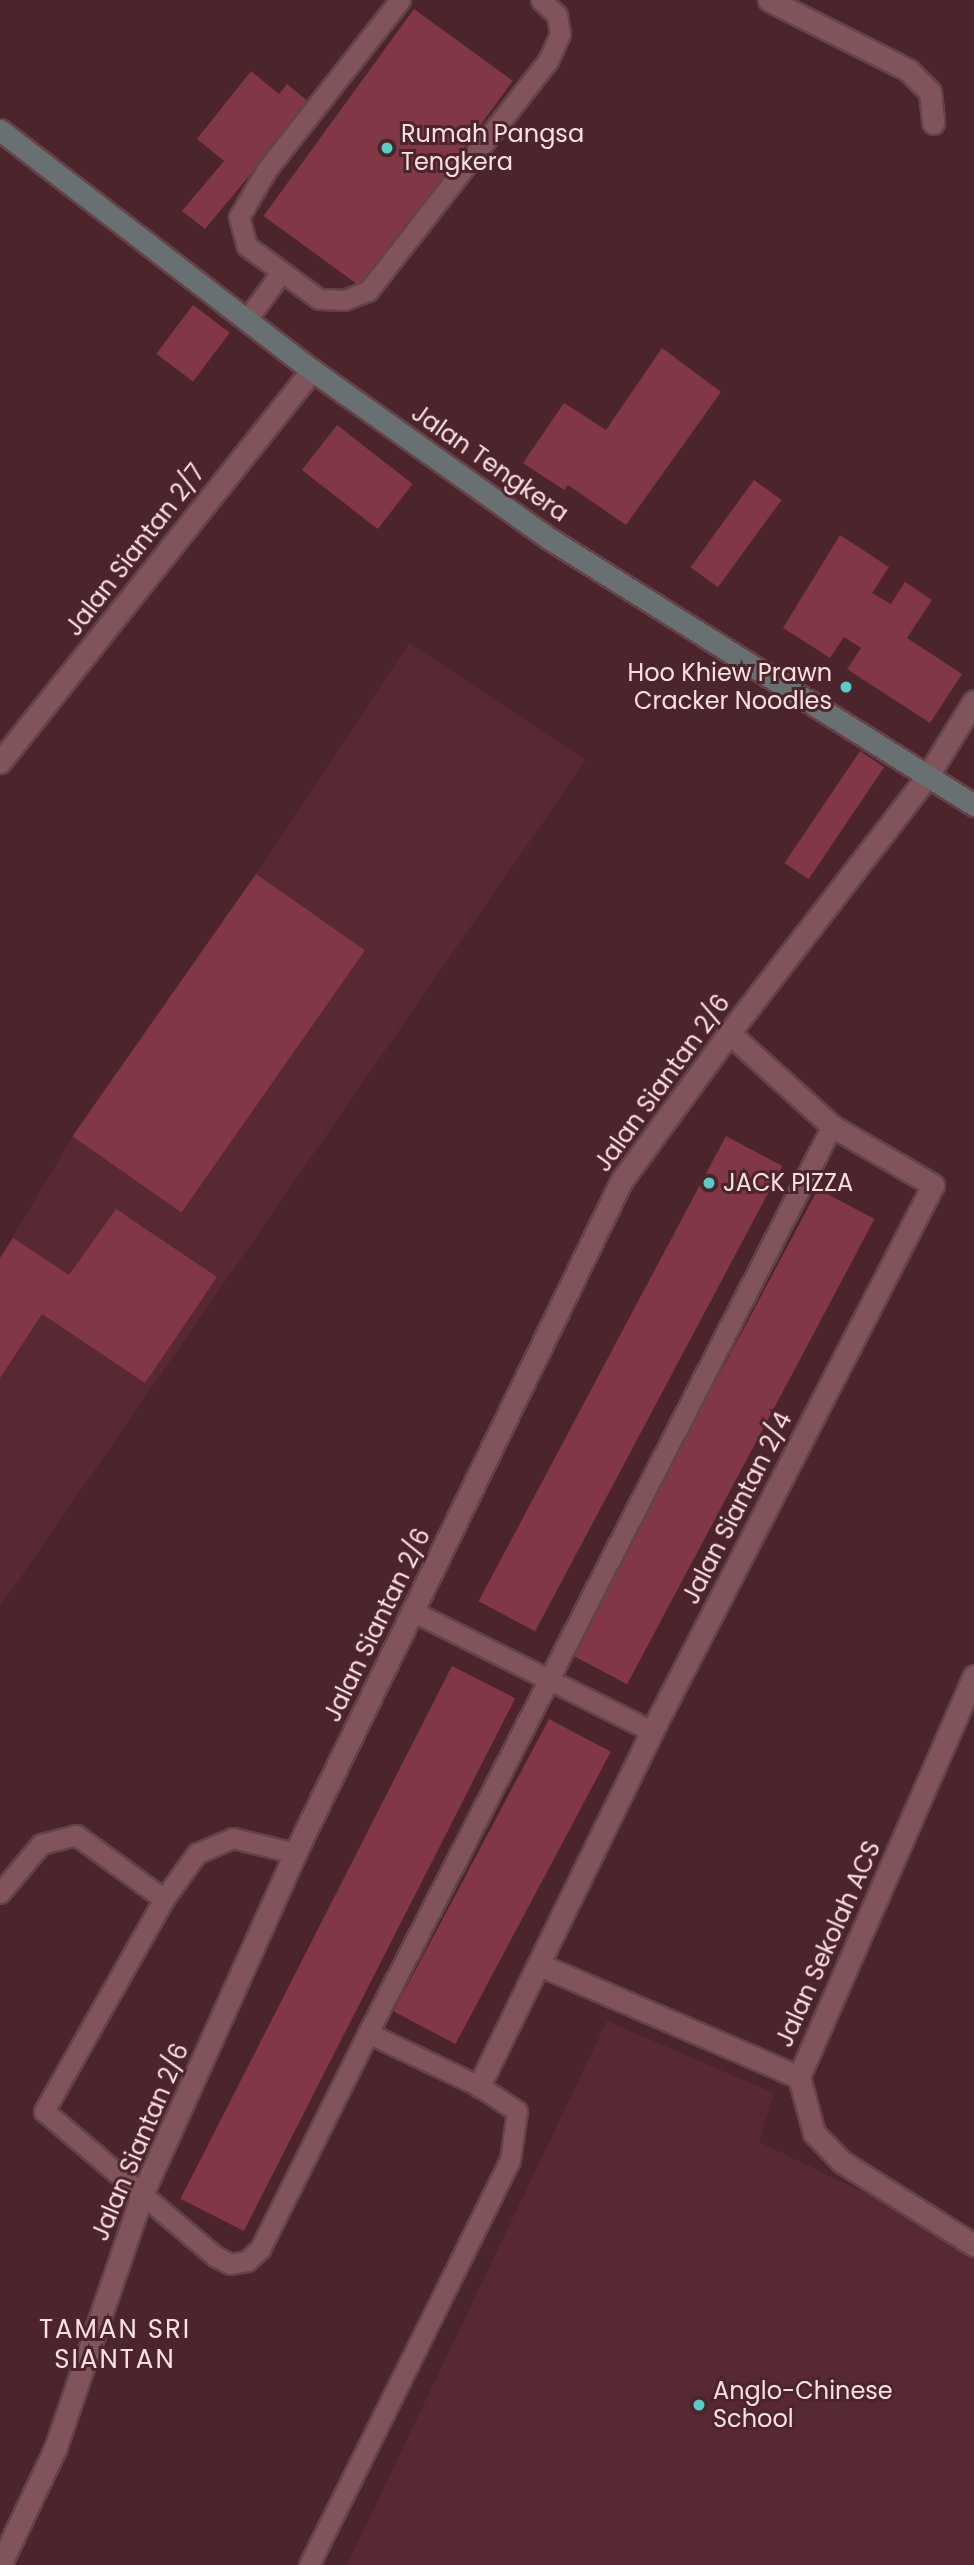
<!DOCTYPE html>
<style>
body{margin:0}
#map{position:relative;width:974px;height:2565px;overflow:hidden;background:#4c242b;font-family:Poppins,sans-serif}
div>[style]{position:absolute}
.built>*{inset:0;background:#592933}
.building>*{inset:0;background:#823747;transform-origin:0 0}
.roads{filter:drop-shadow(2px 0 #65424a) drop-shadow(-2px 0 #65424a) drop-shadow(0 2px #65424a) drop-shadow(0 -2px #65424a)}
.service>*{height:19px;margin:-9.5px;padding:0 9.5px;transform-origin:9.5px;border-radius:9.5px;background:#81545b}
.minor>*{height:21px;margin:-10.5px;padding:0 10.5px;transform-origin:10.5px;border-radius:10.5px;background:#81545b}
.secondary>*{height:21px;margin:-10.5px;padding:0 10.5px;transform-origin:10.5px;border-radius:10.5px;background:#697072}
.dots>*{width:19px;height:19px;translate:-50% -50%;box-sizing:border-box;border:4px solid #4c242b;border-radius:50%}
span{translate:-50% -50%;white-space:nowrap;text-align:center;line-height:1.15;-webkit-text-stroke:6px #4c242b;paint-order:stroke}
.poi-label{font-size:24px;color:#fbe0e3}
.left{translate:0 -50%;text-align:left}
.right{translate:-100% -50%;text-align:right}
.street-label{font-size:24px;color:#fbe0e3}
.neighbourhood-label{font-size:26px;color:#fbe0e3;letter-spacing:2px}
</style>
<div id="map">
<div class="built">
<div style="clip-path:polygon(409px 643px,586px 760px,0 1607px,0 1258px,73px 1136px,256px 874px)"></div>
<div style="clip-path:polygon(607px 2021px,774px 2093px,759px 2142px,974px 2245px,974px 2565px,347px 2565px)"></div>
</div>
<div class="building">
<div style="left:414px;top:9px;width:122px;height:256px;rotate:36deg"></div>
<div style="clip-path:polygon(251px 71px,279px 94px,287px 84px,310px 103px,205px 229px,182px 211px,224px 161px,197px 139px)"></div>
<div style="left:193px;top:305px;width:46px;height:61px;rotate:37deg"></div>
<div style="clip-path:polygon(662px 348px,721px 392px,626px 525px,568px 485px,564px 490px,523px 463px,564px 403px,606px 430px)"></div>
<div style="left:337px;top:425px;width:96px;height:57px;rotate:38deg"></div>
<div style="left:754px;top:480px;width:34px;height:108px;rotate:36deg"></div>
<div style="clip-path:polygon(840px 535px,889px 567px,872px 593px,891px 604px,905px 582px,932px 600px,907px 638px,962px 674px,930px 723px,847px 669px,861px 648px,844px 637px,830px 658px,783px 628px)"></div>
<div style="left:860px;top:751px;width:29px;height:135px;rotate:34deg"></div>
<div style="left:256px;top:874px;width:133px;height:320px;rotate:35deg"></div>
<div style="left:726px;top:1136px;width:64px;height:527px;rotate:28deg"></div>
<div style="left:818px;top:1189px;width:64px;height:527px;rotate:28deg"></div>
<div style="clip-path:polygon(116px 1209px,217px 1277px,145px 1383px,42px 1314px,0 1378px,0 1258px,13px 1238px,69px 1275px)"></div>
<div style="left:452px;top:1666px;width:71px;height:598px;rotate:27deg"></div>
<div style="left:549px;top:1719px;width:70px;height:331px;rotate:28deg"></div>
</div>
<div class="roads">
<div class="service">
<div style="left:400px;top:0;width:215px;rotate:128.2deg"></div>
<div style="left:267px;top:169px;width:56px;rotate:120.3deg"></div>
<div style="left:239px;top:217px;width:30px;rotate:75deg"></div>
<div style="left:247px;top:246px;width:89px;rotate:36.4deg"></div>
<div style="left:319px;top:299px;width:25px;rotate:2deg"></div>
<div style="left:344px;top:300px;width:26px;rotate:-21deg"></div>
<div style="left:368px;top:291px;width:292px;rotate:-52deg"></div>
<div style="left:548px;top:61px;width:30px;rotate:-66deg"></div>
<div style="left:560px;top:34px;width:19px;rotate:-99deg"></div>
<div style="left:557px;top:15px;width:22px;rotate:-137deg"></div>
<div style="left:248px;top:318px;width:54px;rotate:-54deg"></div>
<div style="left:412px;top:1611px;width:268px;rotate:26.6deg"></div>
<div style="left:295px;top:1853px;width:64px;rotate:-166.4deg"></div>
<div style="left:233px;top:1838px;width:39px;rotate:157deg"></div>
<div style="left:197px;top:1853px;width:57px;rotate:125.7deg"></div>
<div style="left:164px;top:1899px;width:244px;rotate:119.5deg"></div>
<div style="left:44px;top:2111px;width:224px;rotate:40.3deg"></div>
<div style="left:215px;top:2256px;width:17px;rotate:28deg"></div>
<div style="left:230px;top:2264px;width:17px;rotate:-10deg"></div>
<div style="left:247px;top:2261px;width:18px;rotate:-43deg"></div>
<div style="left:260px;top:2249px;width:241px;rotate:-63.4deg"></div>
<div style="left:368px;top:2033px;width:123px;rotate:25.5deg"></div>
<div style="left:479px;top:2086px;width:45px;rotate:33.3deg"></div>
<div style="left:517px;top:2111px;width:49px;rotate:98.1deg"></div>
<div style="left:510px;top:2160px;width:452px;rotate:116.4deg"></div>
<div style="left:0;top:1893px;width:64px;rotate:-50.1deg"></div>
<div style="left:41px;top:1844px;width:36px;rotate:-14deg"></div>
<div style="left:76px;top:1835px;width:109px;rotate:36deg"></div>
<div style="left:368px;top:2033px;width:1019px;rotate:-62.91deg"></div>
</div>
<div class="minor">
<div style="left:769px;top:0;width:156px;rotate:26.7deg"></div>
<div style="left:908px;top:70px;width:31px;rotate:45deg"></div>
<div style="left:930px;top:92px;width:31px;rotate:84deg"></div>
<div style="left:0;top:762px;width:501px;rotate:-51.48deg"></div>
<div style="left:974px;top:1676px;width:438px;rotate:113.6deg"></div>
<div style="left:799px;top:2077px;width:58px;rotate:75deg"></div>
<div style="left:814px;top:2133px;width:40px;rotate:46deg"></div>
<div style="left:842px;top:2162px;width:156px;rotate:32.2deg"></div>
<div style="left:540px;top:1965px;width:282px;rotate:23.4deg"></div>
<div style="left:479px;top:2086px;width:395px;rotate:-64deg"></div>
<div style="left:652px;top:1731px;width:614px;rotate:-62.77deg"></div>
<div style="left:933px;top:1185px;width:117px;rotate:-149.7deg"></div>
<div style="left:832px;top:1126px;width:139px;rotate:-137.9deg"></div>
<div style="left:0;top:2565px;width:128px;rotate:-64.6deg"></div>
<div style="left:55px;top:2449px;width:272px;rotate:-71.1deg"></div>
<div style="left:143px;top:2192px;width:372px;rotate:-65.8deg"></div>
<div style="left:295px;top:1853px;width:748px;rotate:-64.09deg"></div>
<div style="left:622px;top:1180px;width:182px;rotate:-53.9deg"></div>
<div style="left:729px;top:1033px;width:324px;rotate:-52.3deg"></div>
<div style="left:927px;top:777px;width:89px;rotate:-58.3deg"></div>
</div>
<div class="secondary">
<div style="left:0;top:130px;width:394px;rotate:37.6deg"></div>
<div style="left:312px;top:370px;width:292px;rotate:35.4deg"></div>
<div style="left:550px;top:539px;width:501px;rotate:32.1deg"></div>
</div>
</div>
<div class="dots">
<div style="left:387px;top:148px;background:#55cec6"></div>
<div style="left:846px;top:687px;background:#55cec6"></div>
<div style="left:709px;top:1183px;background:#55cec6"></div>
<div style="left:699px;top:2405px;background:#55cec6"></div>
</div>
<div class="poi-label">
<span class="left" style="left:401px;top:148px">Rumah Pangsa<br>Tengkera</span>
<span class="right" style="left:832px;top:687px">Hoo Khiew Prawn<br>Cracker Noodles</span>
<span class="left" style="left:723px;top:1183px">JACK PIZZA</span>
<span class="left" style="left:713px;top:2405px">Anglo-Chinese<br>School</span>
</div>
<div class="street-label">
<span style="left:490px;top:463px;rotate:35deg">Jalan Tengkera</span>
<span style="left:135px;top:550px;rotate:-52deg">Jalan Siantan 2/7</span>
<span style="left:662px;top:1083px;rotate:-54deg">Jalan Siantan 2/6</span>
<span style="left:737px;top:1508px;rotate:-63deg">Jalan Siantan 2/4</span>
<span style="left:377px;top:1625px;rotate:-64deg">Jalan Siantan 2/6</span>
<span style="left:828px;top:1944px;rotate:-66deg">Jalan Sekolah ACS</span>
<span style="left:140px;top:2142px;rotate:-67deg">Jalan Siantan 2/6</span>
</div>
<div class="neighbourhood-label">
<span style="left:115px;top:2345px">TAMAN SRI<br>SIANTAN</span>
</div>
</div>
